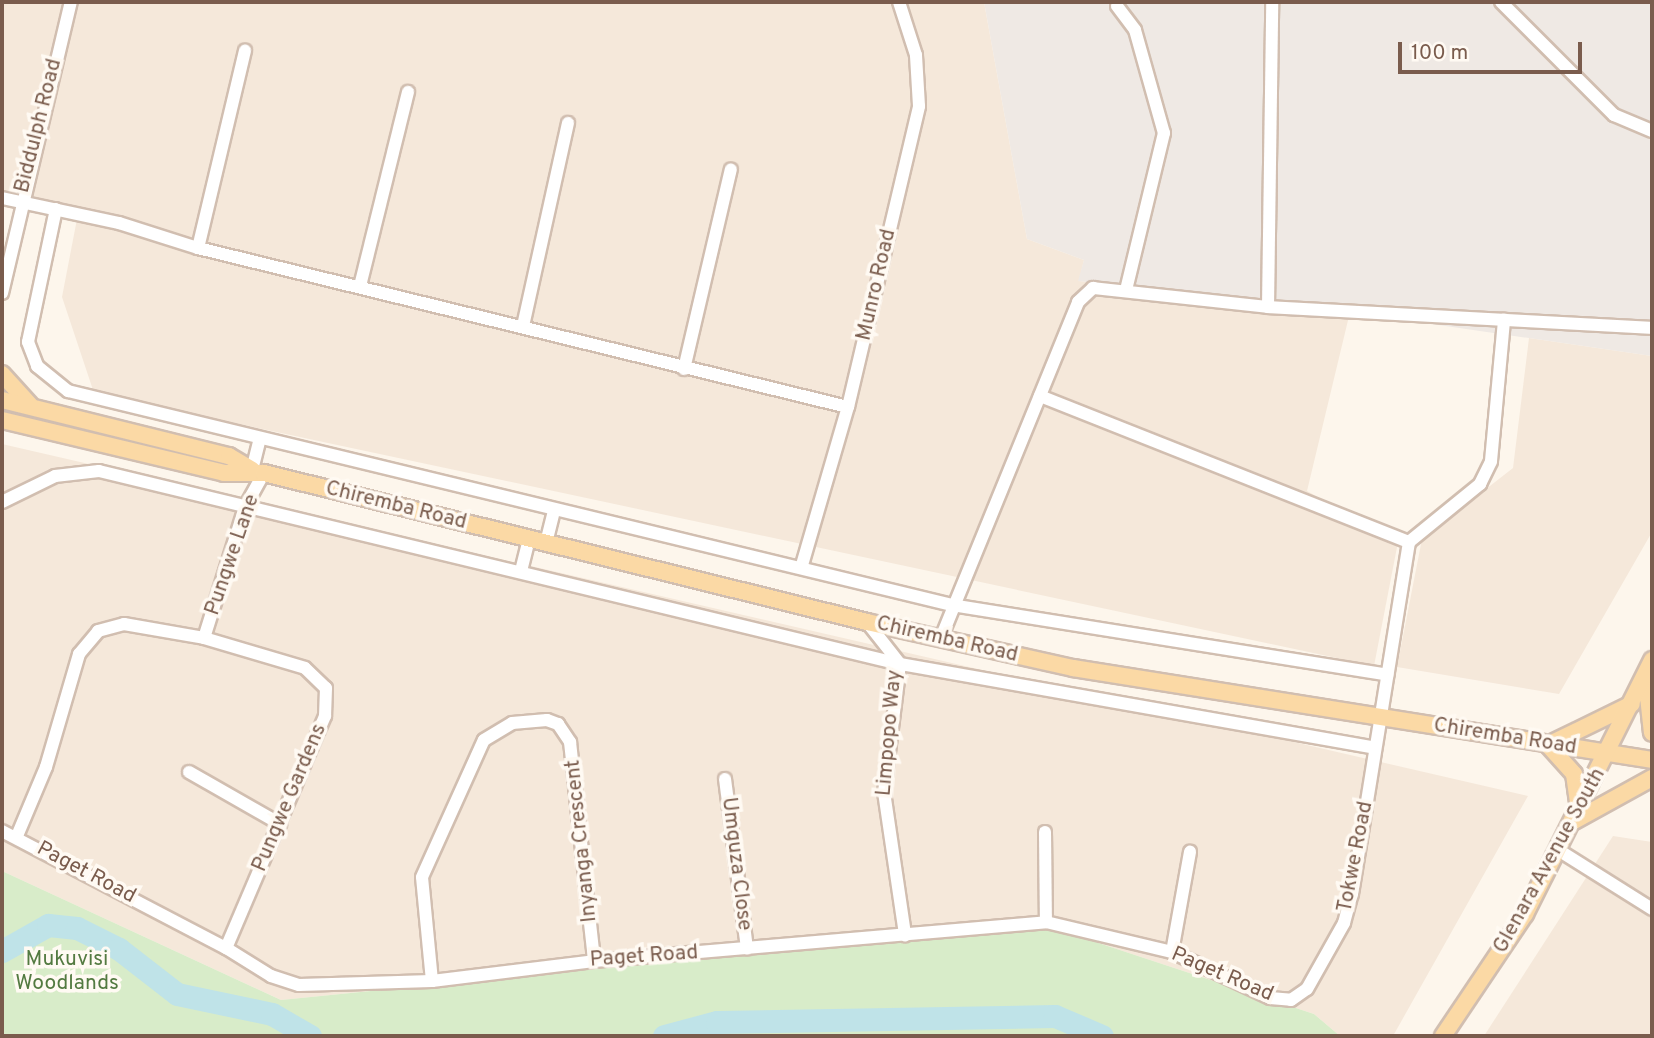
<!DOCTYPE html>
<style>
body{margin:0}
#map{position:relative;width:1654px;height:1038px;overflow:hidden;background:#fdf6ec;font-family:Overpass,sans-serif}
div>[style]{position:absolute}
.residential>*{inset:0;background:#f5e8da}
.industrial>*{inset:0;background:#efe9e4}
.green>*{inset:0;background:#d8ecc9}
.river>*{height:23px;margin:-11.5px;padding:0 11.5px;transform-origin:11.5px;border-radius:11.5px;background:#bfe3e8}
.roads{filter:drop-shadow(2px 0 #d1beb0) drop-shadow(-2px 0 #d1beb0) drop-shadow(0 2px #d1beb0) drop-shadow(0 -2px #d1beb0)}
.minor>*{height:12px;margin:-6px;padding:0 6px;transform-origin:6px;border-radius:6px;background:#fff}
.major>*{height:16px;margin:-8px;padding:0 8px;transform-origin:8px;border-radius:8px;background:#fbd9a5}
span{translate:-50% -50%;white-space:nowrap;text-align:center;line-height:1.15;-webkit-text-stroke:7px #fffaf3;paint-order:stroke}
.street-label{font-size:21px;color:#7a5c4d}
.park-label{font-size:21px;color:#537a41}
.frame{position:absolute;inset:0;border:4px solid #7a5c4d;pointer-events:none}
.scale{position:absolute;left:1398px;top:42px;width:184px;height:32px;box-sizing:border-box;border:4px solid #7a5c4d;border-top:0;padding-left:9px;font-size:21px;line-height:24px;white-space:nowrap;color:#7a5c4d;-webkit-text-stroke:5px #fffaf3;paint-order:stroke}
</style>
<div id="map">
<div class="residential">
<div style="clip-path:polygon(2px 2px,984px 2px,1027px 239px,1084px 260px,1079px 281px,1350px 312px,1307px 491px,1398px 542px,1374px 666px,94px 393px,62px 297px,77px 219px,2px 198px)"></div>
<div style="clip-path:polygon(1529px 338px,1652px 356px,1652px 532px,1559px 694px,1397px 667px,1422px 539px,1513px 468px)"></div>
<div style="clip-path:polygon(2px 444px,1528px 796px,1393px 1036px,1340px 1036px,1314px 1014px,1041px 924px,281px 1000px,2px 871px)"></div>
<div style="clip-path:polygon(1613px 836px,1652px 842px,1652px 1036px,1484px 1036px)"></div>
</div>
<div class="industrial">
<div style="clip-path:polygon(984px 2px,1652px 2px,1652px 356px,1350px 312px,1078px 281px,1084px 260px,1027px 239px)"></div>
</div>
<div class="green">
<div style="clip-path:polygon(2px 871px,281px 1000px,1041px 924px,1314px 1014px,1340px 1036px,2px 1036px)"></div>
</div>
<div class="river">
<div style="left:2px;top:951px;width:53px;rotate:-29.5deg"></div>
<div style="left:48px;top:925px;width:29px;rotate:6deg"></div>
<div style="left:77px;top:928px;width:47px;rotate:26.6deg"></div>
<div style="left:119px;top:949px;width:73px;rotate:37.8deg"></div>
<div style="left:177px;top:994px;width:97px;rotate:11.9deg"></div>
<div style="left:272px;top:1014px;width:44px;rotate:30.1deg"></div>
<div style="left:664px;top:1036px;width:55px;rotate:-14.8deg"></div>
<div style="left:717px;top:1022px;width:338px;rotate:-1deg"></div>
<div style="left:1055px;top:1016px;width:51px;rotate:23.1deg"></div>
</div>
<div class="roads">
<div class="minor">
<div style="left:1501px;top:2px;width:160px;rotate:45deg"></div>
<div style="left:1614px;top:115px;width:41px;rotate:22.8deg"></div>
<div style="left:1117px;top:6px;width:30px;rotate:53deg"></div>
<div style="left:1135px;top:30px;width:107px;rotate:74.3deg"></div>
<div style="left:1164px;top:133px;width:162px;rotate:103.6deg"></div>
<div style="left:2px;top:198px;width:120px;rotate:12.1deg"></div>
<div style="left:119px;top:223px;width:83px;rotate:17.6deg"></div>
<div style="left:198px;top:248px;width:669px;rotate:13.75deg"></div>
<div style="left:56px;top:209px;width:136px;rotate:101.9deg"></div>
<div style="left:28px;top:342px;width:26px;rotate:69deg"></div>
<div style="left:37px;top:366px;width:40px;rotate:39deg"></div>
<div style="left:68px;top:391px;width:910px;rotate:13.61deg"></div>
<div style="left:952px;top:605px;width:441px;rotate:9.1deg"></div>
<div style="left:198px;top:248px;width:203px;rotate:-76.6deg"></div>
<div style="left:360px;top:286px;width:200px;rotate:-76.1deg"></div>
<div style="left:2px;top:293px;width:299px;rotate:-76.7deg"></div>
<div style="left:1268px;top:307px;width:305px;rotate:-89.2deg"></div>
<div style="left:523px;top:326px;width:208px;rotate:-77.5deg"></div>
<div style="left:684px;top:369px;width:205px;rotate:-76.8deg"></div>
<div style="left:1040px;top:396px;width:397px;rotate:21.6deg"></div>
<div style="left:252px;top:470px;width:33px;rotate:-76deg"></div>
<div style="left:2px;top:502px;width:59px;rotate:-26.1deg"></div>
<div style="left:55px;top:476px;width:44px;rotate:-6.5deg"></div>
<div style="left:99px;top:471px;width:824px;rotate:13.55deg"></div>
<div style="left:900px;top:664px;width:482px;rotate:10deg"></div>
<div style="left:546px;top:543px;width:34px;rotate:-76deg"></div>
<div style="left:802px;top:565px;width:165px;rotate:-73.8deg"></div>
<div style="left:848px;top:407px;width:309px;rotate:-76.7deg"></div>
<div style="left:919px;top:106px;width:51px;rotate:-93.4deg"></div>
<div style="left:916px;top:55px;width:56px;rotate:-107.8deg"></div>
<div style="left:521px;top:571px;width:33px;rotate:-76deg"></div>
<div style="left:867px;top:622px;width:53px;rotate:51.8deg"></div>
<div style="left:900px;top:664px;width:129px;rotate:97.1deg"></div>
<div style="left:884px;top:792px;width:145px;rotate:81.6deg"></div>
<div style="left:204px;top:638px;width:137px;rotate:-72.6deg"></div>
<div style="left:245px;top:507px;width:39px;rotate:-61deg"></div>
<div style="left:941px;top:638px;width:363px;rotate:-67.8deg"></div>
<div style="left:1078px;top:302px;width:21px;rotate:-43deg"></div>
<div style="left:1093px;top:288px;width:176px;rotate:6.2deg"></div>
<div style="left:1268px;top:307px;width:385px;rotate:3.1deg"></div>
<div style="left:189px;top:772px;width:105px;rotate:29.7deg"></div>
<div style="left:725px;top:779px;width:171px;rotate:82.6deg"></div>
<div style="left:2px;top:831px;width:253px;rotate:27.6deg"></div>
<div style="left:226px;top:948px;width:53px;rotate:31.9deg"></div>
<div style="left:271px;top:976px;width:29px;rotate:18deg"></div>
<div style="left:299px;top:985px;width:133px;rotate:-1.7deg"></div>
<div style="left:432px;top:981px;width:163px;rotate:-7deg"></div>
<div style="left:594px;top:961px;width:454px;rotate:-4.9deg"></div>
<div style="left:1046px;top:922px;width:130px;rotate:13.4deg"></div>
<div style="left:1172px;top:952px;width:108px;rotate:25.1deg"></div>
<div style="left:1270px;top:998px;width:21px;rotate:5deg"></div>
<div style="left:1291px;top:1000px;width:19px;rotate:-35deg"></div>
<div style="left:1307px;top:989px;width:76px;rotate:-60.7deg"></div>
<div style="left:1344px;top:923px;width:30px;rotate:-75deg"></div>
<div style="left:1352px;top:894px;width:357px;rotate:-80.8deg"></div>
<div style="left:1409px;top:542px;width:92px;rotate:-39.2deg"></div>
<div style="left:1480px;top:484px;width:25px;rotate:-64deg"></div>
<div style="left:1491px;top:461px;width:142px;rotate:-84.7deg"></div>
<div style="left:1045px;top:832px;width:90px;rotate:89.4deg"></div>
<div style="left:17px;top:836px;width:75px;rotate:-67.2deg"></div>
<div style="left:46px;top:767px;width:118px;rotate:-73.7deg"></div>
<div style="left:79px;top:654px;width:30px;rotate:-50deg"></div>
<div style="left:98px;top:631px;width:27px;rotate:-15deg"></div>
<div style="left:124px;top:624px;width:81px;rotate:9.9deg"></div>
<div style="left:204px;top:638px;width:105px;rotate:16.5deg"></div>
<div style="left:305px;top:668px;width:29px;rotate:44deg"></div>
<div style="left:326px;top:688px;width:28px;rotate:92deg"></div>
<div style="left:325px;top:716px;width:252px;rotate:113.1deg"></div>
<div style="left:1560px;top:851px;width:109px;rotate:32.2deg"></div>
<div style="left:1172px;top:952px;width:102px;rotate:-79.8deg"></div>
<div style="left:432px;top:981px;width:104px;rotate:-95.5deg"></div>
<div style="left:422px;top:877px;width:150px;rotate:-65.7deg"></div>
<div style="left:484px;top:740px;width:33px;rotate:-31deg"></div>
<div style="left:512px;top:723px;width:35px;rotate:-5deg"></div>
<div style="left:547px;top:720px;width:12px;rotate:20deg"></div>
<div style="left:558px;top:724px;width:22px;rotate:56deg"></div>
<div style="left:570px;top:742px;width:220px;rotate:83.7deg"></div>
</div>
<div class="major">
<div style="left:2px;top:374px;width:42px;rotate:47.9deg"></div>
<div style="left:2px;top:400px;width:234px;rotate:13.9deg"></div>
<div style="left:229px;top:456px;width:27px;rotate:31deg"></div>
<div style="left:2px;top:420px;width:228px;rotate:13.4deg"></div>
<div style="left:224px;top:473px;width:40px"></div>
<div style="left:264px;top:473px;width:621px;rotate:13.88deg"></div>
<div style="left:867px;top:622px;width:211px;rotate:12.6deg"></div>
<div style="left:1073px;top:668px;width:586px;rotate:9.03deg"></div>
<div style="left:1646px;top:678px;width:55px;rotate:83.8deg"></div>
<div style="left:1548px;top:745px;width:93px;rotate:-26deg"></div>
<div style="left:1548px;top:745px;width:39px;rotate:48deg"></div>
<div style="left:1574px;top:774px;width:36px;rotate:82deg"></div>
<div style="left:1574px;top:821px;width:89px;rotate:-28.9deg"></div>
<div style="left:1443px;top:1036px;width:147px;rotate:-56.1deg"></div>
<div style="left:1525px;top:914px;width:284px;rotate:-63.4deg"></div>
</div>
</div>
<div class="street-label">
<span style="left:39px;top:126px;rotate:-76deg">Biddulph Road</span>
<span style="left:877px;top:285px;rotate:-77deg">Munro Road</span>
<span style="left:396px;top:506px;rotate:14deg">Chiremba Road</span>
<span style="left:233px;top:555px;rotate:-71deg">Pungwe Lane</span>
<span style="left:947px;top:640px;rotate:13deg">Chiremba Road</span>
<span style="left:890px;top:733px;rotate:-85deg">Limpopo Way</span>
<span style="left:1505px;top:737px;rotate:9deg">Chiremba Road</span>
<span style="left:290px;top:798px;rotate:-67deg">Pungwe Gardens</span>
<span style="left:582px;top:841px;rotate:-96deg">Inyanga Crescent</span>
<span style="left:1356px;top:857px;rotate:-79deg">Tokwe Road</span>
<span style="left:1550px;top:861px;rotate:-61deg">Glenara Avenue South</span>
<span style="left:736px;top:864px;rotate:83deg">Umguza Close</span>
<span style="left:86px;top:873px;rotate:28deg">Paget Road</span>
<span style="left:644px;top:957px;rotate:-4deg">Paget Road</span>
<span style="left:1222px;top:975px;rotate:23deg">Paget Road</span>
</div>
<div class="park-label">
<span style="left:67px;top:972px">Mukuvisi<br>Woodlands</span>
</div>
<div class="frame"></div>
<div class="scale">100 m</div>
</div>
